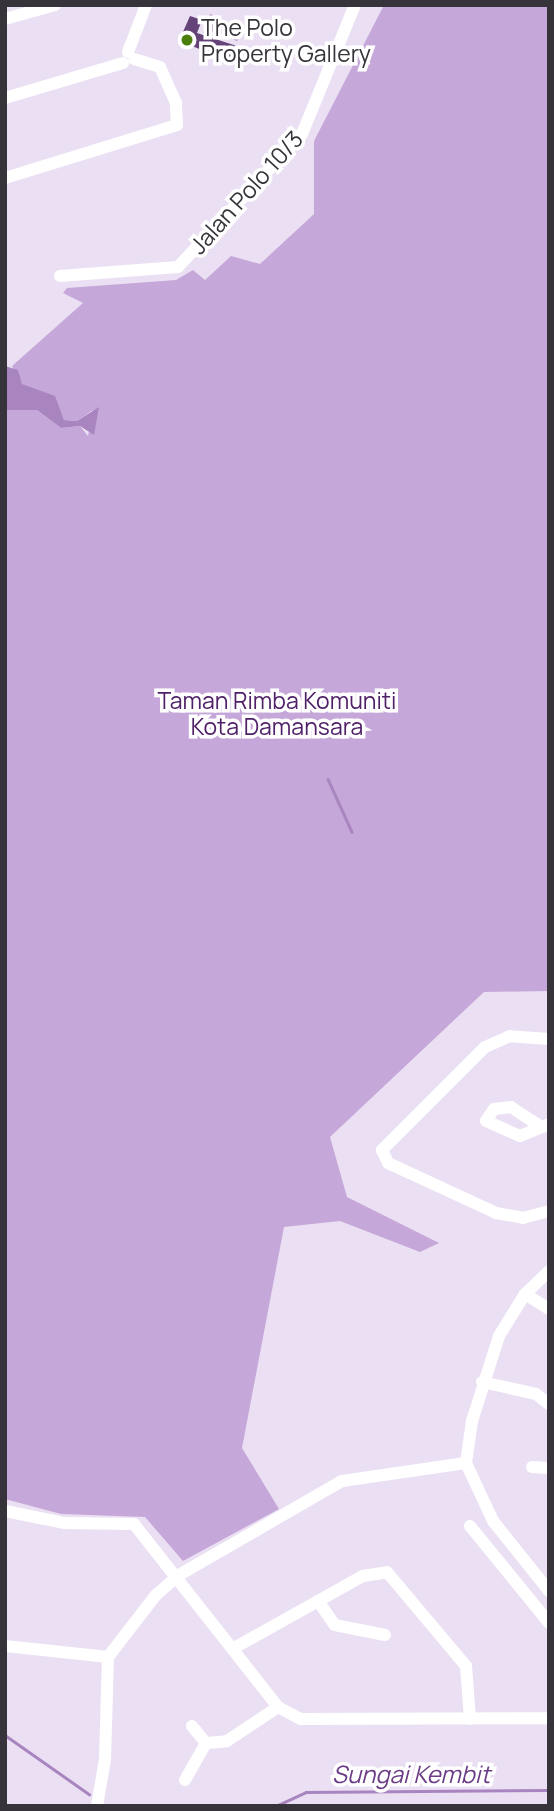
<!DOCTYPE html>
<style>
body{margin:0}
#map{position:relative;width:554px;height:1811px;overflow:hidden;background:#ebe0f3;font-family:Manrope,sans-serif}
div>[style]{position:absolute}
.green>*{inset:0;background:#c6a7d9}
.water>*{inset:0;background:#a985c0}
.stream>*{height:2.5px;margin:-1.25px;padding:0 1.25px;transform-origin:1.25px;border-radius:1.25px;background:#a985c0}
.building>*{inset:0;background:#654379}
.minor>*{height:12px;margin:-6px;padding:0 6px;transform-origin:6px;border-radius:6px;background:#fff}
.dots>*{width:19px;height:19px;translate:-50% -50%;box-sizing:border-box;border:4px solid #fff;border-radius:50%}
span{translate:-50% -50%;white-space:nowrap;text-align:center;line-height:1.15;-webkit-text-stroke:7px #fff;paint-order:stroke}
.poi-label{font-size:23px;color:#37333a}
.left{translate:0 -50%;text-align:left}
.street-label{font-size:23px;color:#37333a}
.park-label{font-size:23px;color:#502068}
.water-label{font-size:24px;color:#6c3d86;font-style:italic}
.frame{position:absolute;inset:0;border:7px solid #37333a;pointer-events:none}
</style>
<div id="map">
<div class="green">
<div style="clip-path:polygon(384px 5px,549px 5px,549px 991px,484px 992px,330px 1137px,347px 1197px,439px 1243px,420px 1252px,340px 1221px,284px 1227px,242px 1448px,279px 1509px,183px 1561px,145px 1517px,61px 1514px,5px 1499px,5px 410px,37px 410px,61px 428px,80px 426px,88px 436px,93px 410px,77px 421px,64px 420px,56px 403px,22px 384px,12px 366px,83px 303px,63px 293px,67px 288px,176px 280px,193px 270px,205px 280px,231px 256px,260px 264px,314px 214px,314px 141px)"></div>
</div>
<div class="water">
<div style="clip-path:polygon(210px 14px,243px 29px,237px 41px,215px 31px,203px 33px)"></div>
<div style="clip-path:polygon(5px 366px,18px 370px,22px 384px,55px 396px,64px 420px,77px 421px,99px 407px,94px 435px,80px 426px,61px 428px,37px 410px,5px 410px)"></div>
</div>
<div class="stream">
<div style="left:328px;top:779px;width:58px;rotate:65.6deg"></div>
<div style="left:5px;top:1735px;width:103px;rotate:35.1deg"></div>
<div style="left:276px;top:1806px;width:33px;rotate:-25deg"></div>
<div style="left:306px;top:1792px;width:243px;rotate:-0.5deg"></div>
</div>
<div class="building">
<div style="clip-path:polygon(190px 16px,202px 20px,197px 33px,246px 49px,238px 64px,179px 41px)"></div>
</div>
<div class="minor">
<div style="left:5px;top:19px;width:52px;rotate:-15.6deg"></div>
<div style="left:128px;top:52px;width:50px;rotate:-69deg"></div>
<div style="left:5px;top:98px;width:123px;rotate:-16.5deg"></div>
<div style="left:5px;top:178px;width:180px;rotate:-17.1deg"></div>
<div style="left:177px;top:125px;width:22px;rotate:-93deg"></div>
<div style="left:176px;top:103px;width:39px;rotate:-114deg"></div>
<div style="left:160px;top:67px;width:27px;rotate:-163deg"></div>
<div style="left:60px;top:276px;width:118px;rotate:-4.4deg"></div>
<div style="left:178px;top:267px;width:182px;rotate:-47deg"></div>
<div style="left:302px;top:134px;width:139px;rotate:-67.7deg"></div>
<div style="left:549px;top:1039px;width:39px;rotate:-176deg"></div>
<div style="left:510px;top:1036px;width:27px;rotate:156deg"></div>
<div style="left:485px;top:1047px;width:146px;rotate:135deg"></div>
<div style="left:382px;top:1150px;width:14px;rotate:65deg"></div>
<div style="left:388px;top:1163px;width:119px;rotate:24.8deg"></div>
<div style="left:496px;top:1213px;width:27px;rotate:10deg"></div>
<div style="left:523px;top:1218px;width:27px;rotate:-15deg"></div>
<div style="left:540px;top:1126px;width:35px;rotate:-147deg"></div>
<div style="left:511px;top:1107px;width:17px;rotate:173deg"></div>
<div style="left:494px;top:1109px;width:14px;rotate:124deg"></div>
<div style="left:486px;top:1121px;width:37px;rotate:24deg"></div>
<div style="left:520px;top:1136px;width:31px;rotate:-22deg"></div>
<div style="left:549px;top:1271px;width:33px;rotate:136deg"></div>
<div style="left:525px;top:1294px;width:49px;rotate:121.8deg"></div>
<div style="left:499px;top:1336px;width:89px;rotate:107.6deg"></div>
<div style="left:472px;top:1421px;width:42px;rotate:98.1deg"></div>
<div style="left:466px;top:1463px;width:64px;rotate:65deg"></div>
<div style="left:493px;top:1521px;width:90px;rotate:51.3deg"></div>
<div style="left:525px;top:1294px;width:28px;rotate:32deg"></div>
<div style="left:482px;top:1382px;width:55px;rotate:12.5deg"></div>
<div style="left:536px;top:1394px;width:16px;rotate:38deg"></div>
<div style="left:532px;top:1467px;width:17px;rotate:3deg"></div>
<div style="left:5px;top:1511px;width:60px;rotate:11.5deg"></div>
<div style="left:64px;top:1523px;width:70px;rotate:0.8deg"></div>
<div style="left:134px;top:1524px;width:233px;rotate:51.8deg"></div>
<div style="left:278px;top:1707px;width:26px;rotate:28deg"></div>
<div style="left:301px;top:1719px;width:248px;rotate:-0.2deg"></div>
<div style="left:470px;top:1526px;width:125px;rotate:50.8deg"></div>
<div style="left:318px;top:1601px;width:29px;rotate:55deg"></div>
<div style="left:335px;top:1625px;width:51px;rotate:11.3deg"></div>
<div style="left:5px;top:1646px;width:104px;rotate:6.1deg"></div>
<div style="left:234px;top:1648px;width:148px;rotate:-29.2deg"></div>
<div style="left:363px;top:1576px;width:24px;rotate:-9deg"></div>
<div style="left:387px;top:1572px;width:123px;rotate:50deg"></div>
<div style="left:466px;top:1666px;width:53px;rotate:85.7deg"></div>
<div style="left:192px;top:1726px;width:22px;rotate:51deg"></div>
<div style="left:206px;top:1743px;width:21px;rotate:-5deg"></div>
<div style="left:227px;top:1741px;width:61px;rotate:-33.7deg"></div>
<div style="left:185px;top:1780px;width:43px;rotate:-60.4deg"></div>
<div style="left:97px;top:1806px;width:48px;rotate:-80.3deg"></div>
<div style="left:105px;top:1759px;width:102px;rotate:-88.3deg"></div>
<div style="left:108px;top:1657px;width:78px;rotate:-52.3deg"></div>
<div style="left:156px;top:1595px;width:30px;rotate:-41deg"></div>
<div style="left:179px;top:1575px;width:188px;rotate:-30deg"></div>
<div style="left:342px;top:1481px;width:125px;rotate:-8.3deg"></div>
</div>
<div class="dots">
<div style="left:187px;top:40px;background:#4c7e0e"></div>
</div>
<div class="poi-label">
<span class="left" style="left:201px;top:40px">The Polo<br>Property Gallery</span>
</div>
<div class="street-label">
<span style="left:246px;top:192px;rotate:-48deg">Jalan Polo 10/3</span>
</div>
<div class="park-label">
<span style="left:277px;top:713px">Taman Rimba Komuniti<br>Kota Damansara</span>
</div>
<div class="water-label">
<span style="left:411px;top:1774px">Sungai Kembit</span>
</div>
<div class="frame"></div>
</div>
